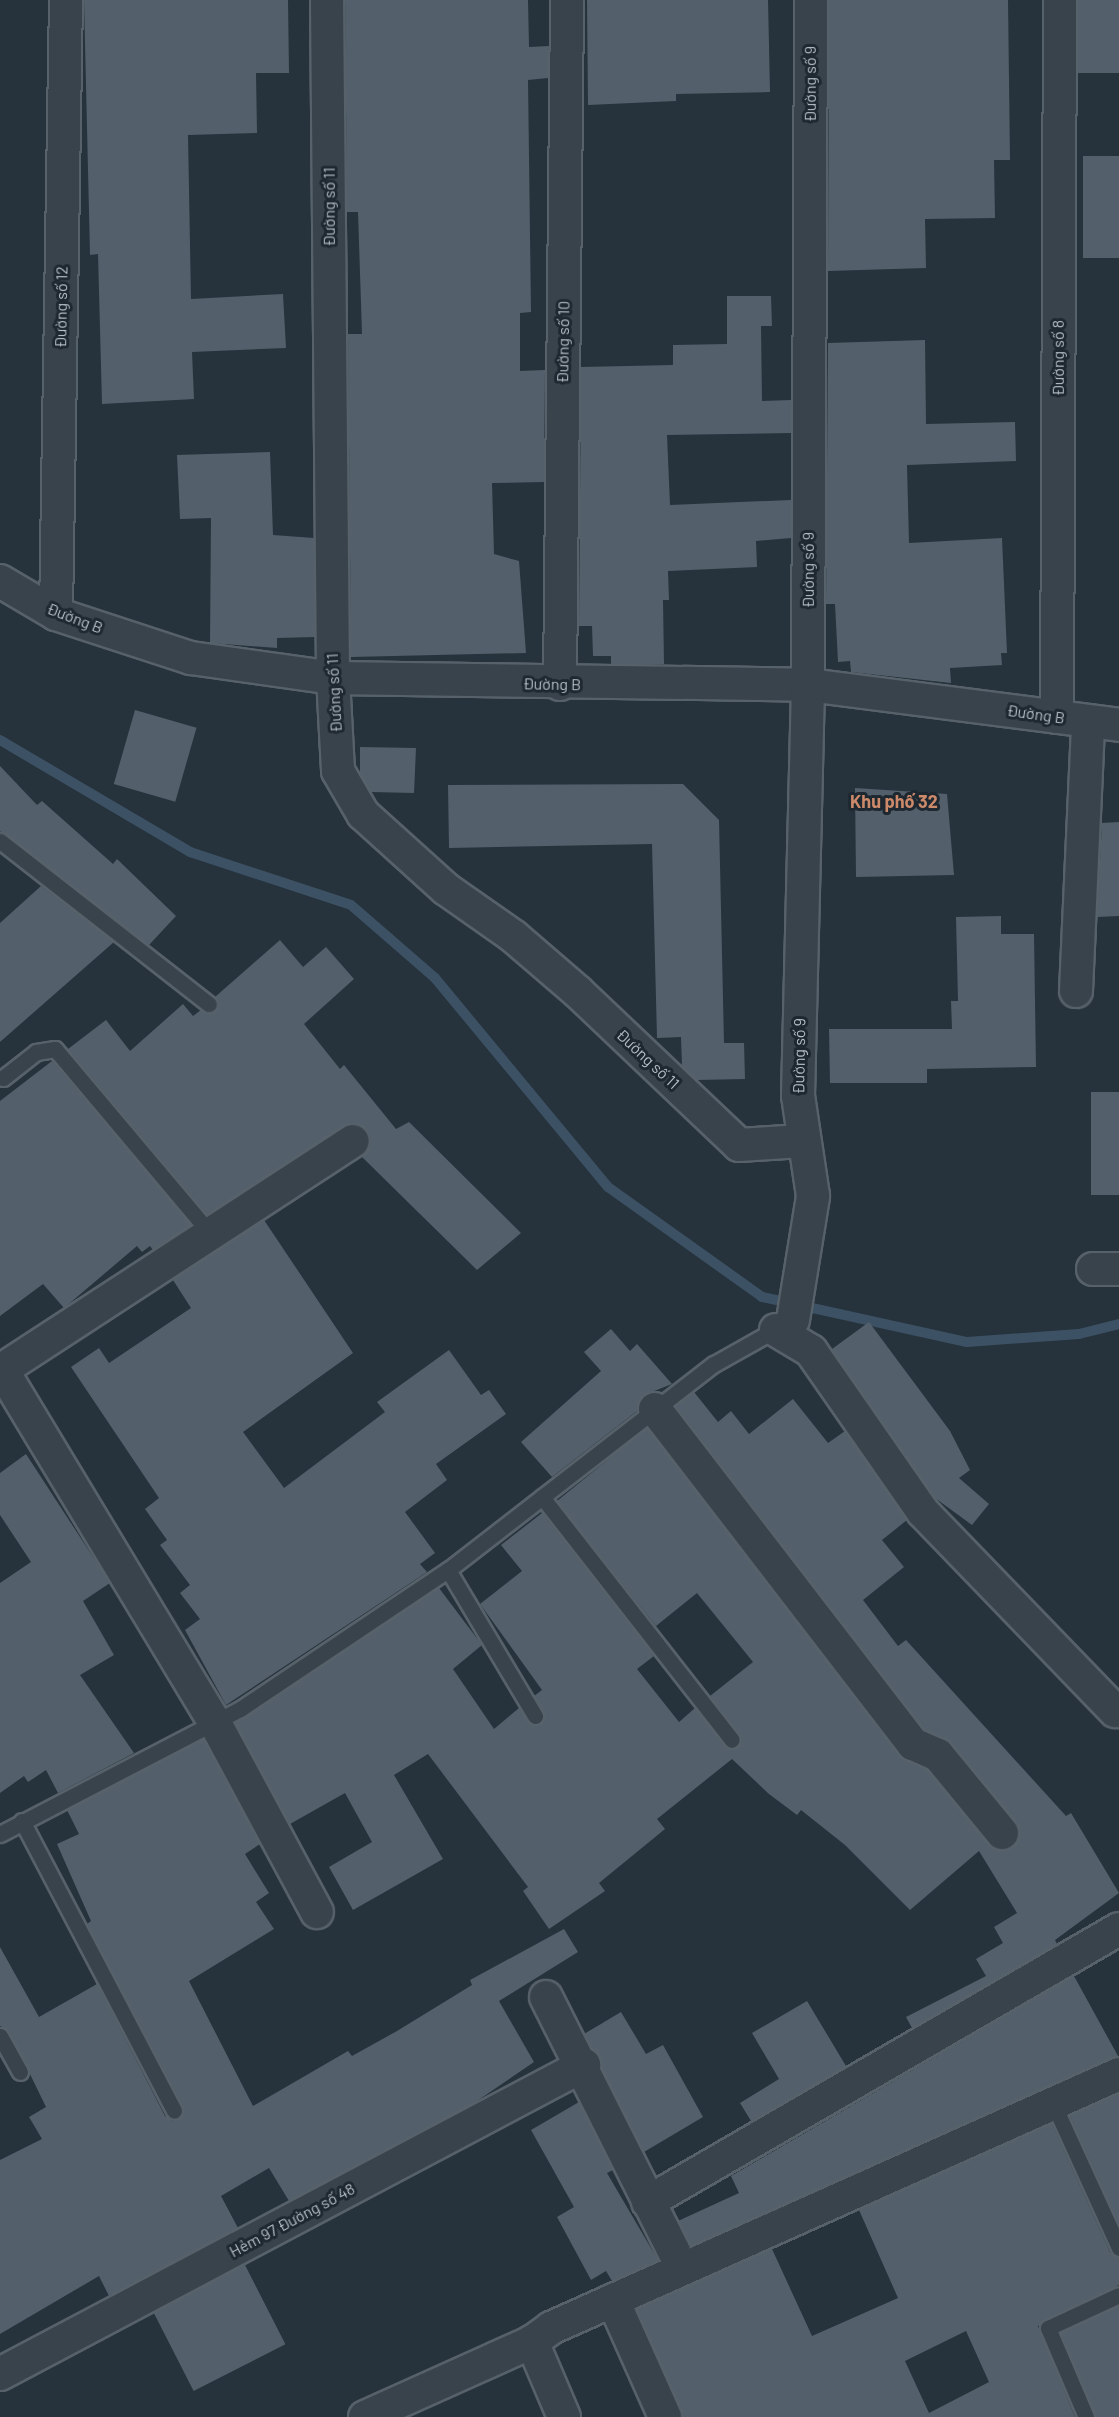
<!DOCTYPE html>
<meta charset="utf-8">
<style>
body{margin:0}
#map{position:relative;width:1119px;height:2417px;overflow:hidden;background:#26323c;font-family:Barlow,sans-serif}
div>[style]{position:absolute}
.stream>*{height:10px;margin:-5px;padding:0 5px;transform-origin:5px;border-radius:5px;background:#3c5264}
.building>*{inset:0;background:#53606c;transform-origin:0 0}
.roads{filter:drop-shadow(2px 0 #57616a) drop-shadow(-2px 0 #57616a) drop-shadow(0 2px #57616a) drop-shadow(0 -2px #57616a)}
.service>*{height:15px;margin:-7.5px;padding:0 7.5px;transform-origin:7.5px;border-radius:7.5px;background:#39434c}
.minor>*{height:32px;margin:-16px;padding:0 16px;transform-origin:16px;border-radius:16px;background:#39434c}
span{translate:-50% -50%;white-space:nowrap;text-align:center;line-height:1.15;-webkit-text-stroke:6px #1e2831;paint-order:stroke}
.street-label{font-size:16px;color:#b5bec7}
.neighbourhood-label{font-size:18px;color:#cd8a6a;font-weight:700}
</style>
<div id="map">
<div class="stream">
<div style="left:0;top:740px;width:221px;rotate:30.5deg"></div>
<div style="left:190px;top:852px;width:169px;rotate:18.2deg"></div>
<div style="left:351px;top:905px;width:111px;rotate:41deg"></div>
<div style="left:435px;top:978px;width:271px;rotate:50.4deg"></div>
<div style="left:608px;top:1187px;width:189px;rotate:35.5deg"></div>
<div style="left:762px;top:1297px;width:210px;rotate:12.4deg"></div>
<div style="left:967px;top:1342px;width:112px;rotate:-4.1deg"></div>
<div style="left:1079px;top:1334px;width:41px;rotate:-14deg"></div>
</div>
<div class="building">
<div style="clip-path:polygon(84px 0,288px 0,289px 73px,256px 73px,257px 133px,188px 135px,191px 299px,283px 294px,286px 348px,192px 352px,194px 399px,102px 404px,98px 254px,90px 255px)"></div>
<div style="clip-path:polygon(345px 0,528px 0,529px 47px,549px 46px,548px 78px,528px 80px,531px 312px,520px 313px,520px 371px,545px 370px,544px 482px,492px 483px,494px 554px,519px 561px,526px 653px,351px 657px,348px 334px,362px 334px,358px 212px,347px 212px)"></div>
<div style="clip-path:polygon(587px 0,768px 0,770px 92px,676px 94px,676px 101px,588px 105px)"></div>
<div style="clip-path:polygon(829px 0,1008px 0,1010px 160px,994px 160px,995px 218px,925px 219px,926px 268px,828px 271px)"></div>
<div style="left:1119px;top:0;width:73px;height:41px;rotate:90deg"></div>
<div style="left:1119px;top:156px;width:102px;height:36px;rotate:90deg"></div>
<div style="clip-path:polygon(727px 296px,771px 296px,772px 326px,761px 326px,762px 401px,791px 400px,791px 433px,667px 435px,670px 505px,791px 500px,791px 538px,756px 541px,757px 567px,668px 571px,669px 600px,663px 600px,664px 664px,611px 664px,611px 656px,593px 656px,592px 626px,579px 626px,581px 367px,673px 365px,673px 345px,727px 344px)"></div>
<div style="clip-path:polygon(925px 340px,926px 424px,1015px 422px,1016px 461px,907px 465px,909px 543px,1002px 538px,1007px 653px,1001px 653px,1002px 665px,950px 668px,951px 683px,851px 672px,850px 661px,838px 662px,835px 604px,826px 604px,828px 343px)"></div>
<div style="clip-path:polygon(270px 452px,273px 535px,314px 538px,315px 637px,277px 638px,277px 648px,210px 643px,211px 518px,180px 519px,177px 455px)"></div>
<div style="left:135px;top:710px;width:64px;height:77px;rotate:16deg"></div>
<div style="clip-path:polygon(360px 747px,416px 748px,414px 793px,371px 792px,360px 773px)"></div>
<div style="clip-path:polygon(0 766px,37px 805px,42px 801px,113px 864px,117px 859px,176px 916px,149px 945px,0 831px)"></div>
<div style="clip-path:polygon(683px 784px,719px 820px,724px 1043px,744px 1043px,745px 1079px,697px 1080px,682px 1066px,681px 1037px,657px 1038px,652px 844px,449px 848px,448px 785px)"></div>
<div style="clip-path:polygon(855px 788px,947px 794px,954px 875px,856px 877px)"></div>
<div style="clip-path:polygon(1119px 822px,1119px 916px,1097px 917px,1102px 823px)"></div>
<div style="clip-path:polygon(41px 886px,114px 942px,0 1042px,0 923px)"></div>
<div style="clip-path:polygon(1001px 916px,1001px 934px,1034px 934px,1036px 1067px,927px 1069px,927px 1083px,830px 1083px,829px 1029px,952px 1029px,951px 1001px,958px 1001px,956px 917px)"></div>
<div style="clip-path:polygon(280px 940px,303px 967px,326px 947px,354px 979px,304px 1024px,340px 1069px,344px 1065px,396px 1129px,409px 1122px,521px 1233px,477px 1270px,362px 1157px,371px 1139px,368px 1131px,353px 1123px,207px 1214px,68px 1049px,106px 1020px,130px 1051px,183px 1004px,193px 1016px,201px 1010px,213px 1013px,219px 1006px,215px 997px)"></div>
<div style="clip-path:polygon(52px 1061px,191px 1225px,153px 1250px,150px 1246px,142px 1252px,137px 1246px,64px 1308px,43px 1284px,0 1316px,0 1101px)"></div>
<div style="left:1091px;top:1092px;width:28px;height:103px"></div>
<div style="clip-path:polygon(264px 1220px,353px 1353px,243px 1432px,284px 1488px,385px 1412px,377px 1402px,449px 1350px,481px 1395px,489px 1390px,506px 1414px,436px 1464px,447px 1480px,405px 1512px,435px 1553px,420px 1564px,427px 1572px,226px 1705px,185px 1630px,200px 1619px,180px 1593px,190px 1585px,160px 1545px,167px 1540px,145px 1509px,159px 1498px,71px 1367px,99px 1348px,109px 1363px,191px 1308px,173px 1280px)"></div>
<div style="clip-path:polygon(869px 1322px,950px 1431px,970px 1470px,959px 1478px,989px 1504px,972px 1525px,935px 1498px,832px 1349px)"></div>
<div style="clip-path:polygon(611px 1329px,630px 1351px,637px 1344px,672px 1384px,644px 1395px,637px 1411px,552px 1477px,521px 1442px,601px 1371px,584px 1352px)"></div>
<div style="clip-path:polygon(694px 1392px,718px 1422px,731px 1411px,749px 1434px,793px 1399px,828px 1443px,845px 1431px,907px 1520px,882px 1540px,904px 1567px,863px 1600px,898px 1646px,906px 1640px,1066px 1816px,1071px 1813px,1119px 1893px,1055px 1940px,1057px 1944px,912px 2028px,906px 2017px,986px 1976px,976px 1959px,1003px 1943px,994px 1927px,1017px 1913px,979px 1851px,910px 1910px,845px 1845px,801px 1810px,797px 1815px,769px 1794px,732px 1759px,657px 1819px,665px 1829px,599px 1883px,605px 1891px,549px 1929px,523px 1891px,528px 1887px,428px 1754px,394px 1775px,443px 1859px,353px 1910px,329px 1867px,372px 1842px,345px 1793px,290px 1824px,235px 1722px,439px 1588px,482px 1645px,453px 1669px,494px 1729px,519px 1708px,530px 1724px,540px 1724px,545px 1715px,534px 1696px,542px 1690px,480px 1604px,522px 1571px,501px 1545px,542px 1513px,654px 1656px,637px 1669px,679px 1722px,695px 1708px,725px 1746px,738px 1748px,740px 1734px,710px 1696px,753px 1662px,697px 1593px,656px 1626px,557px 1501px,647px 1428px,899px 1755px,927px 1770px,989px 1845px,996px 1850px,1013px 1847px,1019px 1839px,1016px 1822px,952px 1744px,924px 1729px,676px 1406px)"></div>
<div style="clip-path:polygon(26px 1454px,110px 1583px,83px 1601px,114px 1655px,80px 1675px,134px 1753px,58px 1793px,46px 1770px,28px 1782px,24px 1776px,0 1793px,0 1583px,31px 1562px,0 1515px,0 1473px)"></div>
<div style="clip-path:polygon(203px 1739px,260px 1844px,245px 1854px,269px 1893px,256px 1902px,274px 1929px,189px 1981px,253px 2106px,348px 2051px,352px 2056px,397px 2031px,472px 1985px,470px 1980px,564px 1929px,578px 1952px,499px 2001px,534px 2062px,471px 2105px,289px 2201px,269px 2168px,221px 2196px,238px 2228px,109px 2296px,99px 2276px,0 2334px,0 2160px,42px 2139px,29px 2117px,46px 2107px,9px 2031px,0 2026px,0 1947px,39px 2017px,97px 1984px,165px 2116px,173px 2121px,182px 2117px,183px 2106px,87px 1924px,91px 1921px,57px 1844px,79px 1834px,67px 1810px)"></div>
<div style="clip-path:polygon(1074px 1976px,1118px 2056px,691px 2246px,678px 2221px,739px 2193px,731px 2176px)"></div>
<div style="clip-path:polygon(807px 2001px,846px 2066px,751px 2121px,740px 2103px,779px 2079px,752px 2033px)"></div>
<div style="clip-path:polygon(621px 2012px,646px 2054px,663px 2045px,703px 2117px,644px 2152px,584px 2034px)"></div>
<div style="clip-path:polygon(1119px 2094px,1119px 2224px,1070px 2116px)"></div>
<div style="clip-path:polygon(579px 2102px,613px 2170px,607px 2173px,658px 2260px,612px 2281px,606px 2271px,591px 2280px,557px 2217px,574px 2207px,531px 2130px)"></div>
<div style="clip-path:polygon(evenodd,1052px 2124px,1110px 2252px,1119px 2258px,1119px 2285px,1038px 2326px,1075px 2417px,683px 2417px,637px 2309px,772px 2249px,812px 2336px,898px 2298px,859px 2210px,1052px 2124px,966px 2331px,989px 2382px,929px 2413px,905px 2361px,966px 2331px)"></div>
<div style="left:245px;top:2265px;width:89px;height:103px;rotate:63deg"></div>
<div style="clip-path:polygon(1119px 2306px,1119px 2417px,1096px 2417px,1061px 2333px)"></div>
</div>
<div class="roads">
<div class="service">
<div style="left:0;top:841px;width:265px;rotate:38deg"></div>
<div style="left:3px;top:1078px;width:42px;rotate:-38.2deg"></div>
<div style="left:36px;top:1052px;width:19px;rotate:-9deg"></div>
<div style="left:55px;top:1049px;width:242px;rotate:49.9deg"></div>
<div style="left:542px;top:1497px;width:308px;rotate:52deg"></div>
<div style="left:448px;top:1570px;width:170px;rotate:59.2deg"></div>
<div style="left:22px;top:1821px;width:327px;rotate:62.3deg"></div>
<div style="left:0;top:1834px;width:271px;rotate:-27.5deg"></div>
<div style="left:240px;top:1709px;width:250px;rotate:-33.8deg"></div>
<div style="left:448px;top:1570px;width:336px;rotate:-37.8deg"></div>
<div style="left:714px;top:1364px;width:76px;rotate:-29.3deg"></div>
<div style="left:0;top:2036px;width:41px;rotate:60.9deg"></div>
<div style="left:1053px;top:2103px;width:159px;rotate:65.5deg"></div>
<div style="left:1086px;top:2417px;width:97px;rotate:-113.1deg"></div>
<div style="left:1048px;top:2328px;width:78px;rotate:-24.9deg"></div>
</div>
<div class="minor">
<div style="left:327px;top:0;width:678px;rotate:89.49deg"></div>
<div style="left:333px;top:678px;width:93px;rotate:86.9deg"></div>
<div style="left:338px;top:771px;width:50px;rotate:59.8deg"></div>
<div style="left:363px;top:814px;width:112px;rotate:42.1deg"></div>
<div style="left:446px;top:889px;width:82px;rotate:35deg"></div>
<div style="left:513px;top:936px;width:86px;rotate:40.7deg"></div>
<div style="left:578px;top:992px;width:222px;rotate:43.5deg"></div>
<div style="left:739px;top:1145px;width:63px;rotate:-3.6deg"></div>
<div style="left:0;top:581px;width:65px;rotate:30.5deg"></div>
<div style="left:56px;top:614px;width:142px;rotate:18.1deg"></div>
<div style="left:191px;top:658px;width:143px;rotate:8deg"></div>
<div style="left:333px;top:678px;width:475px;rotate:0.8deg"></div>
<div style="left:808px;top:685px;width:314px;rotate:7.3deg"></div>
<div style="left:56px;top:614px;width:614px;rotate:-89.07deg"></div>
<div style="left:560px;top:684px;width:684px;rotate:-89.41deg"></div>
<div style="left:1057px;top:717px;width:717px;rotate:-89.76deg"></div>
<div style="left:1076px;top:991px;width:269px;rotate:-87.4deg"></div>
<div style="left:1093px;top:1269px;width:26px"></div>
<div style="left:793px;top:1320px;width:126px;rotate:-80.8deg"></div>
<div style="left:813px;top:1196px;width:101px;rotate:-98.5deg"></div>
<div style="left:798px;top:1096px;width:411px;rotate:-88.6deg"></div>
<div style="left:808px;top:685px;width:685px;rotate:-89.75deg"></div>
<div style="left:776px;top:1330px;width:41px;rotate:31deg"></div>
<div style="left:811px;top:1351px;width:196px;rotate:55.2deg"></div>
<div style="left:923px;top:1512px;width:277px;rotate:46deg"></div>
<div style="left:2px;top:1370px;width:410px;rotate:58.9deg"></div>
<div style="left:214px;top:1721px;width:217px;rotate:61.7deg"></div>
<div style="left:0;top:1371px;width:421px;rotate:-33.1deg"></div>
<div style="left:655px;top:1409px;width:423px;rotate:52.4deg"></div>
<div style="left:913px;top:1744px;width:27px;rotate:24deg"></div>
<div style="left:938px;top:1755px;width:101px;rotate:50.6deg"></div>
<div style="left:546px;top:1997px;width:285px;rotate:63.3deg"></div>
<div style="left:648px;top:2202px;width:544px;rotate:-30.1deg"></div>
<div style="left:613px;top:2300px;width:128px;rotate:66deg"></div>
<div style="left:0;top:2374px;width:661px;rotate:-27.88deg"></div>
<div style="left:365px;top:2417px;width:183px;rotate:-24.2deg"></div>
<div style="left:564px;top:2417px;width:82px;rotate:-113.1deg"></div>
<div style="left:532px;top:2342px;width:24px;rotate:-36deg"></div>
<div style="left:551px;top:2328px;width:622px;rotate:-24.09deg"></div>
</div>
</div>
<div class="street-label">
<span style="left:810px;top:84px;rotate:-90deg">Đường số 9</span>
<span style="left:329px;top:207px;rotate:-90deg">Đường số 11</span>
<span style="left:61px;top:307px;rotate:-89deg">Đường số 12</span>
<span style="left:563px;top:342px;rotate:-89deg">Đường số 10</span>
<span style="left:1058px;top:358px;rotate:-90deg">Đường số 8</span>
<span style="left:808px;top:570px;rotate:-90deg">Đường số 9</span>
<span style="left:75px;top:618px;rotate:21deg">Đường B</span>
<span style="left:552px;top:684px;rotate:1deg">Đường B</span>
<span style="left:334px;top:693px;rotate:-93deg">Đường số 11</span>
<span style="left:1036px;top:714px;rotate:8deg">Đường B</span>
<span style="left:799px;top:1056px;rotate:-89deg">Đường số 9</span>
<span style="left:648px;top:1059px;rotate:43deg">Đường số 11</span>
<span style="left:292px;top:2220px;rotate:-28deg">Hẻm 97 Đường số 48</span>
</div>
<div class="neighbourhood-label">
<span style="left:894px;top:801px">Khu phố 32</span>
</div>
</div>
